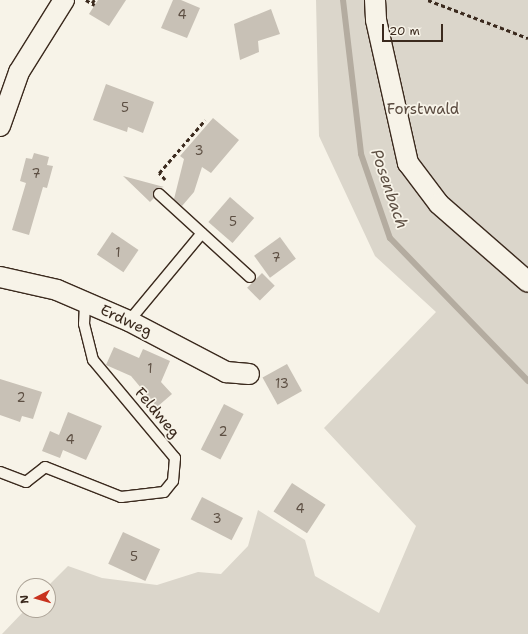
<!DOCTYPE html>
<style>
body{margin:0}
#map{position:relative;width:528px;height:634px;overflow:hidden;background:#f7f3e8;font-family:"Shantell Sans",sans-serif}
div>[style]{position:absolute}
.green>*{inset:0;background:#dbd6cb}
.stream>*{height:6px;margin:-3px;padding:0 3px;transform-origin:3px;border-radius:3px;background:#b4aca0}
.building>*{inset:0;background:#c8c1b6;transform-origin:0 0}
.path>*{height:2.5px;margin-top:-1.25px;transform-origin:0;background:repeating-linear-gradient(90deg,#3b2a1e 0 4px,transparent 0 7px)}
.roads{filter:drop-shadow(1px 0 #3b2a1e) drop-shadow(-1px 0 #3b2a1e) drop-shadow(0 1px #3b2a1e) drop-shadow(0 -1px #3b2a1e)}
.service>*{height:10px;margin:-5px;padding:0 5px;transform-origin:5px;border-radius:5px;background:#f7f3e8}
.minor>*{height:20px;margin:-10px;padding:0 10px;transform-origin:10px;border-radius:10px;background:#f7f3e8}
span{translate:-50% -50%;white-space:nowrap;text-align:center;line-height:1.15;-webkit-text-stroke:3.5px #f7f3e8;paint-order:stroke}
.number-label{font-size:13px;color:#5e5044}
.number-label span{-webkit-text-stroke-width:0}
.park-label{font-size:15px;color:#5b4c41}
.street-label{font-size:15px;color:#3b2a1e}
.water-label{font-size:16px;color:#5f5145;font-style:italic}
.north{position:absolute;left:16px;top:578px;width:40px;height:40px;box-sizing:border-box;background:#f7f3e8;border:1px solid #aca397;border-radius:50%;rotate:264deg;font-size:11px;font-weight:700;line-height:16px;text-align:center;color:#3b2a1e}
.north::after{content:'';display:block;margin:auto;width:14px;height:18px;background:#c8321e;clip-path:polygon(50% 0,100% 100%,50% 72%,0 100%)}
.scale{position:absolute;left:382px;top:24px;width:61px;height:18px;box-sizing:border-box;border:2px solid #3b2a1e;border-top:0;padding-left:5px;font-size:12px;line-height:14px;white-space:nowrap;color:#3b2a1e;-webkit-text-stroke:3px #f7f3e8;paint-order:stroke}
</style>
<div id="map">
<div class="green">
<div style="clip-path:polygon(316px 0,528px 0,528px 634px,2px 634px,25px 610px,48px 610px,48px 586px,68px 566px,102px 578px,157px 585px,198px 572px,221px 574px,248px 546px,258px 510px,305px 540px,315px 576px,379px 613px,416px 526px,324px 428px,436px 312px,375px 256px,319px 136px)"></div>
</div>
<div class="stream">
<div style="left:343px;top:0;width:155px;rotate:83.3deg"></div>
<div style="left:361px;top:154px;width:89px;rotate:71deg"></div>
<div style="left:390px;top:238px;width:199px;rotate:46deg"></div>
</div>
<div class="building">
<div style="clip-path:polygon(98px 0,126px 0,109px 26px,89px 14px)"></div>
<div style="clip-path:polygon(173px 0,181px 0,200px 8px,187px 38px,161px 28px)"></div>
<div style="clip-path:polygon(271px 9px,280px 34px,258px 41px,259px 52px,240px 60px,234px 24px)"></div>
<div style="clip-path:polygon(106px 84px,154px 102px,143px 133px,128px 127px,127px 132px,93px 120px)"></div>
<div style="clip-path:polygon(213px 118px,239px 140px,211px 173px,202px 167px,194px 192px,182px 206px,174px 199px,184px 159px,180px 156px)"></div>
<div style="clip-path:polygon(34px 153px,49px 157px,47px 165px,53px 166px,47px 188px,43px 187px,29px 235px,12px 230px,26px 183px,20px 181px,26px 158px,32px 159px)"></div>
<div style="clip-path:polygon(123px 176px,164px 187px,154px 189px,154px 198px,150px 202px)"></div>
<div style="left:230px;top:197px;width:32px;height:33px;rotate:41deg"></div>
<div style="left:112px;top:232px;width:32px;height:27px;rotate:34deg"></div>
<div style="left:280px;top:237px;width:27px;height:32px;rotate:54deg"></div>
<div style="left:262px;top:273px;width:18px;height:21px;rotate:45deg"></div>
<div style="clip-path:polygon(114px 347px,139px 358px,143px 349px,170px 361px,161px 382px,172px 394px,157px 407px,131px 376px,106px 365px)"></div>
<div style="left:287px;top:364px;width:31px;height:28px;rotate:61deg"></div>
<div style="clip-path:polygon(0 379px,42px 392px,33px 419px,22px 416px,20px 422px,0 415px)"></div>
<div style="left:224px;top:404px;width:22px;height:51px;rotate:27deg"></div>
<div style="clip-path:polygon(68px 412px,102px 426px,86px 460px,63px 450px,60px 458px,42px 451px,50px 431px,59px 435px)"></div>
<div style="left:292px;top:483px;width:40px;height:34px;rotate:33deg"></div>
<div style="left:202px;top:497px;width:46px;height:25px;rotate:27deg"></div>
<div style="left:123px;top:532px;width:41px;height:35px;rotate:25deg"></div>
</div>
<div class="path">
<div style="left:86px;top:0;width:10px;rotate:29deg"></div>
<div style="left:428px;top:0;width:107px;rotate:20.8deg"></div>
<div style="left:92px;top:3px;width:4px;rotate:-56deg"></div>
<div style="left:165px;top:180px;width:9px;rotate:-131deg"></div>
<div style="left:159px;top:173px;width:70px;rotate:-49deg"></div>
</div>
<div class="roads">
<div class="service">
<div style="left:159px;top:194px;width:123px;rotate:42.4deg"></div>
<div style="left:129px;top:321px;width:114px;rotate:-50.3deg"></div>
<div style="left:0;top:472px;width:28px;rotate:21deg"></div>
<div style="left:26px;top:482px;width:24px;rotate:-38deg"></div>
<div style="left:45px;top:467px;width:82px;rotate:21.5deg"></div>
<div style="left:121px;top:497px;width:43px;rotate:-6.6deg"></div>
<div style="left:164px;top:492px;width:14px;rotate:-51deg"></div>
<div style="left:173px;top:481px;width:23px;rotate:-85deg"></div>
<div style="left:175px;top:458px;width:128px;rotate:-129.9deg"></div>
<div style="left:93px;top:360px;width:37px;rotate:-104deg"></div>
<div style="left:84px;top:324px;width:22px;rotate:-87deg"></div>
</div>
<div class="minor">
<div style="left:375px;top:0;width:20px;rotate:87deg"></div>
<div style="left:376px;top:20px;width:147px;rotate:77.4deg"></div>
<div style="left:408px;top:163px;width:51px;rotate:52.9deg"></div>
<div style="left:439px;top:204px;width:118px;rotate:41.2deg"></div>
<div style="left:0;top:126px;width:57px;rotate:-70.6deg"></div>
<div style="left:19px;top:72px;width:85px;rotate:-58deg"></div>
<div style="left:0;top:277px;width:58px;rotate:12.8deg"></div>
<div style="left:57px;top:290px;width:78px;rotate:23.3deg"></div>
<div style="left:129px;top:321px;width:110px;rotate:27.7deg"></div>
<div style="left:226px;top:372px;width:23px;rotate:5deg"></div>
</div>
</div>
<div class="number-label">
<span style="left:182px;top:15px">4</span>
<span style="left:125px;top:108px">5</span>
<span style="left:199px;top:151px">3</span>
<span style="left:36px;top:174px">7</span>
<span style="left:233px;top:222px">5</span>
<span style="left:118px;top:253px">1</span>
<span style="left:276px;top:258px">7</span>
<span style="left:150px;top:369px">1</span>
<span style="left:282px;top:384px">13</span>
<span style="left:21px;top:398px">2</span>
<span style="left:223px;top:432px">2</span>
<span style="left:70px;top:440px">4</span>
<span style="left:300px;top:509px">4</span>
<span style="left:217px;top:519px">3</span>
<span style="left:134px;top:557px">5</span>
</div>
<div class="park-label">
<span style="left:423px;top:110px">Forstwald</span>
</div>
<div class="street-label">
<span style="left:126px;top:321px;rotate:25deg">Erdweg</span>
<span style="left:157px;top:413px;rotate:50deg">Feldweg</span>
</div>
<div class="water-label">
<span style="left:389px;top:189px;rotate:71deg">Posenbach</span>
</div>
<div class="north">N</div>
<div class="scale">20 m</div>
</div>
